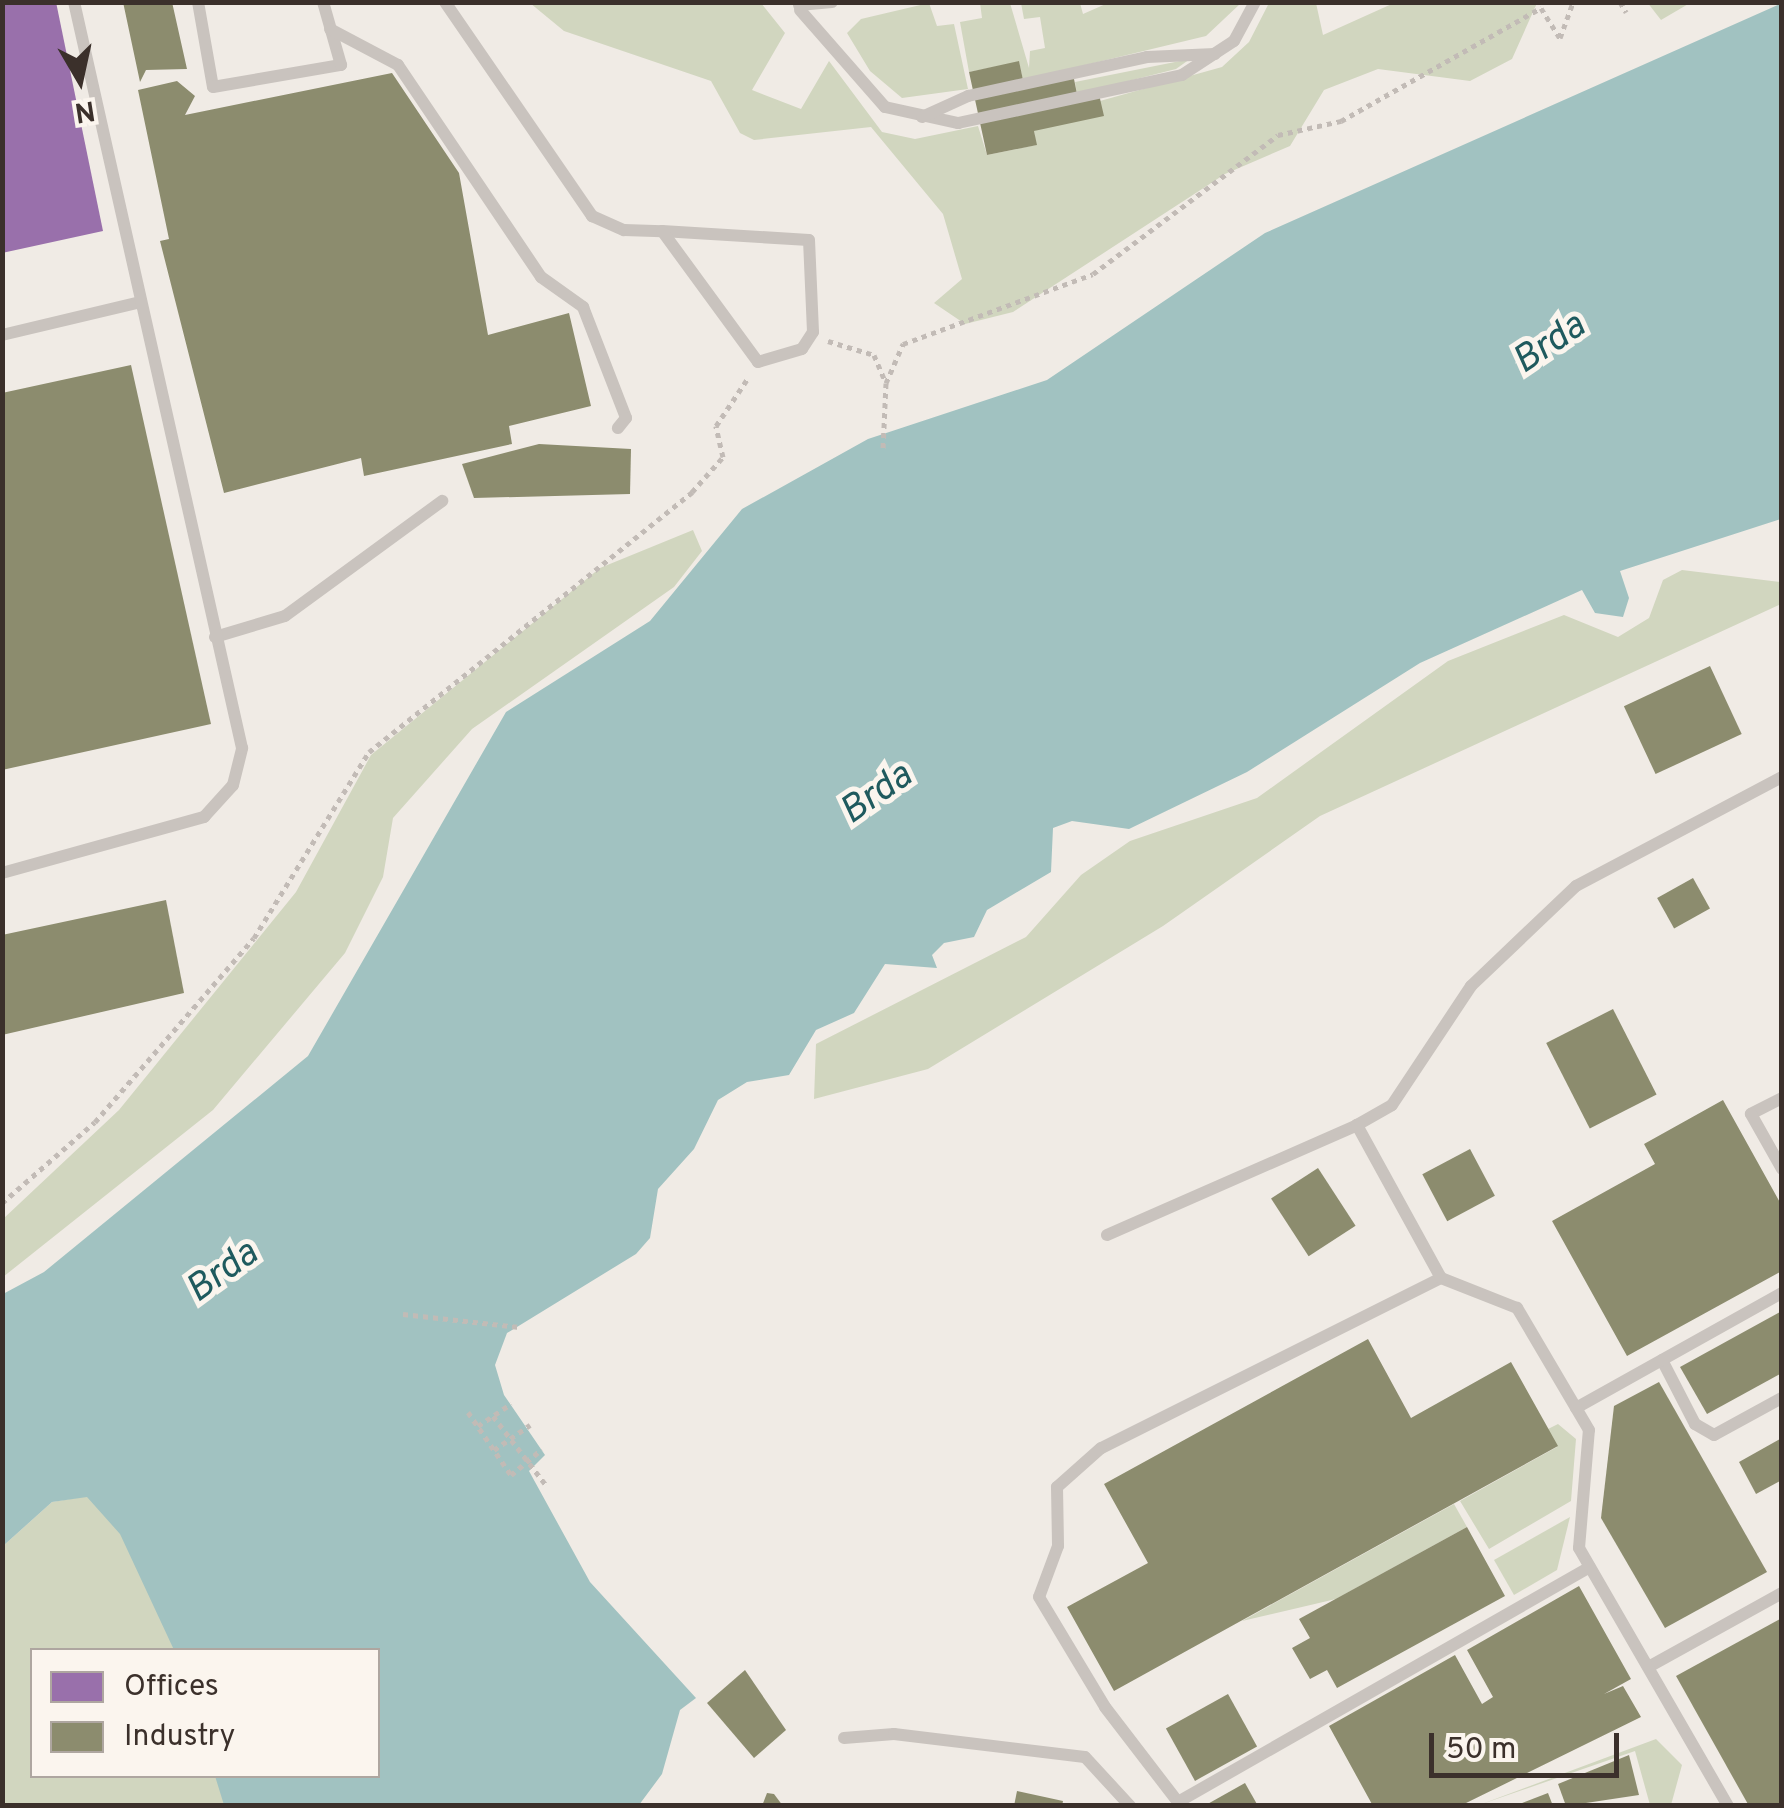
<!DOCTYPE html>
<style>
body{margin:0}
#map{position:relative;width:1784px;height:1808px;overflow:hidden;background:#f0ebe5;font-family:Overpass,sans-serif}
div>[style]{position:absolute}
.green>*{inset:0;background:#d1d6bf}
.water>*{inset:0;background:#a1c2c1}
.offices>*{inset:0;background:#9970ab}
.industry>*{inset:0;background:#8c8c6e;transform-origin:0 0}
.path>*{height:5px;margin-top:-2.5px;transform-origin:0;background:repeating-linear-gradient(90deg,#c2bbb6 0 5px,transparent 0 10px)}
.lane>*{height:12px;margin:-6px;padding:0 6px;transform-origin:6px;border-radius:6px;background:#c9c3be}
span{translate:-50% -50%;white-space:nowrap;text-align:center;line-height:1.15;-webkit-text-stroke:10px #fbf5ee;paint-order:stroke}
.water-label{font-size:38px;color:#1f5a5e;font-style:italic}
.frame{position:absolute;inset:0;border:5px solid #3b302b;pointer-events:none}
.legend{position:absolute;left:30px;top:1648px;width:350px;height:130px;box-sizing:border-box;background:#fbf5ee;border:2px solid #aea6a0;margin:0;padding:12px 18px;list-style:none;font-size:30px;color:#3b302b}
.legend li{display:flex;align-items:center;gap:20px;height:50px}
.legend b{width:50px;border:2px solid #aea6a0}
.north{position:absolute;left:30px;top:30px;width:100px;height:100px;-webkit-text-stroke:8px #fbf5ee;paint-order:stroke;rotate:171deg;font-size:28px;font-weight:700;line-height:40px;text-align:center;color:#3b302b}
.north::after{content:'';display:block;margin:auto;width:35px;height:45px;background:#3b302b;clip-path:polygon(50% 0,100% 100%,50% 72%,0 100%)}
.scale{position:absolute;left:1429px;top:1733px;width:190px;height:45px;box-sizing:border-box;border:5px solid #3b302b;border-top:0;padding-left:12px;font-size:30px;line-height:35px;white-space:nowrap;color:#3b302b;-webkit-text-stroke:8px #fbf5ee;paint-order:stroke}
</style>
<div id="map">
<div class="green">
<div style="clip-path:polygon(1647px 2px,1690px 2px,1690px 3px,1661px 20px)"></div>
<div style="clip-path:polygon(530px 3px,761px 3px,785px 33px,752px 90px,801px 109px,829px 61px,882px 132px,915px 139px,978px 126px,987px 155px,1036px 145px,1034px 131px,1100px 101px,1222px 67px,1249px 42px,1269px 3px,1316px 3px,1323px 35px,1394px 3px,1537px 3px,1512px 59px,1470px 81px,1378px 69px,1324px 90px,1290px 146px,1225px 174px,1013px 312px,965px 324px,934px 303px,962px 279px,943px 214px,871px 127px,754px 140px,740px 133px,711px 81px,564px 31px)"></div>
<div style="clip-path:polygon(929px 3px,937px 26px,954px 24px,968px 89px,902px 98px,870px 71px,847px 33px,861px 19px)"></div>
<div style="clip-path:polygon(980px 3px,1010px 3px,1029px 68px,1030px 51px,1045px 48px,1040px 17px,1024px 19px,1021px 3px,1080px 3px,1083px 14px,1108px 3px,1241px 3px,1206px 36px,1023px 80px,1019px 62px,969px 72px,960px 22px,982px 18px)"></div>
<div style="clip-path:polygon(1190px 59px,1176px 69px,1077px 94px,1075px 82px)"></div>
<div style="clip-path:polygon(693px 530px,702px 551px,674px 587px,472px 729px,393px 818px,383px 877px,345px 953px,213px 1110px,3px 1277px,3px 1219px,119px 1110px,296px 892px,371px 755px,600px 568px)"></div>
<div style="clip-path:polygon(1682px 570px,1781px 582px,1781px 604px,1320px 816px,1163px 926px,928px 1069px,814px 1099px,816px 1044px,1026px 937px,1081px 875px,1130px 841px,1257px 798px,1448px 661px,1564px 615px,1618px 637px,1649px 618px,1663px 580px)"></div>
<div style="clip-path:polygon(1558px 1424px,1576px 1439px,1571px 1501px,1489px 1549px,1460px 1501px,1557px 1447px,1548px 1429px)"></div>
<div style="clip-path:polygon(87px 1496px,304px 1650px,32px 1650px,32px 1776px,265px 1776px,269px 1805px,3px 1806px,3px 1546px,52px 1502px)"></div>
<div style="clip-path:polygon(1454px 1504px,1467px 1527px,1336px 1599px,1242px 1621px)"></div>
<div style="clip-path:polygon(1570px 1517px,1557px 1570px,1514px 1595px,1494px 1560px)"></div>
<div style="clip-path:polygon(1656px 1739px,1682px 1765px,1671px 1805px,1650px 1805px,1635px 1751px,1479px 1805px)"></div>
</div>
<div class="water">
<div style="clip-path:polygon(1782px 3px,1781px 519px,1620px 571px,1629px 598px,1623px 617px,1595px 613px,1582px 590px,1420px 663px,1247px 772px,1129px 829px,1072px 821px,1053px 828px,1051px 872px,987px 910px,974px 937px,944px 943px,932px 955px,937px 968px,885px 964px,854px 1013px,816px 1030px,789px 1075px,747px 1082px,718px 1100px,694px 1149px,658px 1189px,650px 1238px,636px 1254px,507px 1333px,495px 1365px,504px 1395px,545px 1455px,529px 1471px,590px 1582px,696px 1698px,680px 1710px,662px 1774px,639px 1805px,224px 1805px,215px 1776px,378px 1776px,378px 1650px,174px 1650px,120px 1534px,87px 1497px,52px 1502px,3px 1546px,3px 1294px,44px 1272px,308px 1056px,506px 712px,650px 621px,742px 509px,868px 439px,1047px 380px,1265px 233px)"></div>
</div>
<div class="offices">
<div style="clip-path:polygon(2px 2px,56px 2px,103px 231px,2px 253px)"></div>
</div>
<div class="industry">
<div style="clip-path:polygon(123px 2px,172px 2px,187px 69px,146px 70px,140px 82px)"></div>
<div style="clip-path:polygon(1019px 61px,1023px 80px,1072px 69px,1077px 94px,1098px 90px,1104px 116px,1034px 131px,1037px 145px,987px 155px,969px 72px)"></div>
<div style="clip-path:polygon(392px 73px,459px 173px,488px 335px,569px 313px,591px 406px,509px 426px,512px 444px,364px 476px,361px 458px,224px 493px,160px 241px,169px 239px,138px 90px,177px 81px,195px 96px,185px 115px)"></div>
<div style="clip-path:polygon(131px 365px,211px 724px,2px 770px,2px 393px)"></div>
<div style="clip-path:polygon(539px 444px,631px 449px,630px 494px,474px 498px,462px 464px)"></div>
<div style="left:1710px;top:666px;width:75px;height:95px;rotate:65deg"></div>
<div style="left:1693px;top:878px;width:35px;height:41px;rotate:61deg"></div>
<div style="clip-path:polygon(166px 900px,184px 993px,2px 1035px,2px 935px)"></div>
<div style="left:1613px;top:1009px;width:96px;height:75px;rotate:63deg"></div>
<div style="clip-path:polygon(1723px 1100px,1782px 1206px,1782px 1271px,1627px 1356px,1552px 1221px,1655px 1164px,1644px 1144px)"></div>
<div style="left:1470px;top:1149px;width:53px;height:54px;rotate:62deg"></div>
<div style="left:1318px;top:1168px;width:69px;height:56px;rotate:57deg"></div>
<div style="clip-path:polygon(1782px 1311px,1782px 1373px,1707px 1414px,1680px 1367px)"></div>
<div style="clip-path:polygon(1368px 1339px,1411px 1418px,1511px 1362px,1558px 1446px,1114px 1691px,1067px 1607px,1148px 1563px,1104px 1484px)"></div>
<div style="clip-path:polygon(1659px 1382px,1767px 1572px,1665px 1628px,1601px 1518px,1614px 1406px)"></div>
<div style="clip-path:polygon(1782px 1438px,1782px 1480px,1756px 1494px,1739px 1462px)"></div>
<div style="clip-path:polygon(1467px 1527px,1505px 1596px,1337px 1688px,1327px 1670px,1310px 1679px,1292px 1648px,1310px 1638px,1299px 1619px)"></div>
<div style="clip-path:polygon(1579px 1586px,1631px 1679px,1604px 1694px,1623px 1686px,1641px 1717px,1460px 1806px,1373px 1806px,1329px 1726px,1455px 1655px,1482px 1704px,1493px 1697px,1467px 1650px)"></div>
<div style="clip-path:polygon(1782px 1618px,1782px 1806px,1749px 1806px,1676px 1676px)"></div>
<div style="clip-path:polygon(745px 1670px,786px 1730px,754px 1758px,707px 1703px)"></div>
<div style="left:1228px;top:1694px;width:60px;height:71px;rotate:61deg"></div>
<div style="clip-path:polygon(1629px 1755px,1639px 1795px,1566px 1806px,1558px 1784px)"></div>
<div style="clip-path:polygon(1245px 1783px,1258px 1806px,1204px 1806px)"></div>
<div style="clip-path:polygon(1017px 1791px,1063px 1801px,1062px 1806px,1014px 1806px)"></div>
<div style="clip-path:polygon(767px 1793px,774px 1794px,783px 1806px,762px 1806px)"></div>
<div style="clip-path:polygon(1548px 1793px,1553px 1806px,1517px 1806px,1517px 1805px)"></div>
</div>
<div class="path">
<div style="left:1620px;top:2px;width:12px;rotate:59deg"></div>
<div style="left:828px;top:341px;width:48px;rotate:16.9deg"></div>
<div style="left:874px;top:355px;width:30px;rotate:67deg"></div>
<div style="left:886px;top:383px;width:67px;rotate:92.6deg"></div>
<div style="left:886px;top:383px;width:43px;rotate:-66.4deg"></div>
<div style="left:903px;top:344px;width:202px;rotate:-20.2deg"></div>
<div style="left:1093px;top:274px;width:231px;rotate:-36.9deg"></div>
<div style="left:1278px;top:135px;width:65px;rotate:-12.5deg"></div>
<div style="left:1341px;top:121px;width:230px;rotate:-29.5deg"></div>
<div style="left:1541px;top:8px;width:36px;rotate:58deg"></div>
<div style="left:1560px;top:38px;width:38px;rotate:-70deg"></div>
<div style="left:2px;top:1203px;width:123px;rotate:-41.1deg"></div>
<div style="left:95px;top:1122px;width:243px;rotate:-49.2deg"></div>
<div style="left:254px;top:938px;width:219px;rotate:-58.3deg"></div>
<div style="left:369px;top:752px;width:415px;rotate:-38.8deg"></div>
<div style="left:692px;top:492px;width:47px;rotate:-48.5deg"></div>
<div style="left:723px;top:457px;width:32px;rotate:-103deg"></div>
<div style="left:716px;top:426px;width:58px;rotate:-56.3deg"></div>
<div style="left:403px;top:1314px;width:117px;rotate:6.4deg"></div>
<div style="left:468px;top:1412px;width:76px;rotate:55.7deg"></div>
<div style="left:511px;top:1475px;width:40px;rotate:-40deg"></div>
<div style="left:493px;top:1416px;width:87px;rotate:52.5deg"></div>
<div style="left:478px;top:1426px;width:40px;rotate:-34deg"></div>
<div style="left:494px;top:1450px;width:44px;rotate:-34.8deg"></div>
</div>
<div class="lane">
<div style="left:198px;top:2px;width:86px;rotate:80deg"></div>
<div style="left:213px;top:87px;width:130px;rotate:-9.8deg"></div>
<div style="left:341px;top:65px;width:66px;rotate:-105.9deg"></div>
<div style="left:445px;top:2px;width:260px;rotate:55.5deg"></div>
<div style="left:592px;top:216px;width:35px;rotate:24deg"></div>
<div style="left:624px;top:230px;width:38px;rotate:2deg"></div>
<div style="left:662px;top:231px;width:147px;rotate:3.5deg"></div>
<div style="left:809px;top:240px;width:92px;rotate:87.5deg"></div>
<div style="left:813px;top:332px;width:20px;rotate:123deg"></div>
<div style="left:802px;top:349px;width:46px;rotate:163.5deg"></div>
<div style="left:758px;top:362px;width:162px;rotate:-126.2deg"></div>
<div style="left:799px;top:5px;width:33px;rotate:-5deg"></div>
<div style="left:800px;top:10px;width:129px;rotate:48.8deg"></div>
<div style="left:885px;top:107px;width:75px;rotate:12.4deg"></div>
<div style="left:958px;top:123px;width:229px;rotate:-12.1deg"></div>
<div style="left:1182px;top:75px;width:62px;rotate:-33.2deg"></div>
<div style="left:1234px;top:41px;width:44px;rotate:-61.7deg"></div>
<div style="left:330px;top:29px;width:77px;rotate:27.9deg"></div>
<div style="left:398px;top:65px;width:256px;rotate:56deg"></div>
<div style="left:541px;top:277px;width:52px;rotate:35.5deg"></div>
<div style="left:583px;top:307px;width:119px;rotate:68.8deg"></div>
<div style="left:626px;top:418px;width:13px;rotate:129deg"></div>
<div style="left:922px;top:117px;width:51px;rotate:-24.5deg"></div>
<div style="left:968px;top:96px;width:183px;rotate:-12.3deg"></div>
<div style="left:1147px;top:57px;width:68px;rotate:-2.5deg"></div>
<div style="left:2px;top:335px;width:142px;rotate:-13.4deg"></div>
<div style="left:215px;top:637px;width:73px;rotate:-16.7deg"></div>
<div style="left:285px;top:616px;width:195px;rotate:-36.2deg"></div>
<div style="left:2px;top:873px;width:210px;rotate:-15.5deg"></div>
<div style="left:204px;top:817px;width:43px;rotate:-47.8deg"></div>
<div style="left:233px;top:785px;width:38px;rotate:-76deg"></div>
<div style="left:242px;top:748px;width:765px;rotate:-102.69deg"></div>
<div style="left:1782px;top:1098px;width:35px;rotate:153deg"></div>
<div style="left:1751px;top:1114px;width:63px;rotate:60.6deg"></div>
<div style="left:1107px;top:1235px;width:273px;rotate:-23.7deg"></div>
<div style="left:1441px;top:1278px;width:380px;rotate:153.4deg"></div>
<div style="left:1101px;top:1448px;width:59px;rotate:138.4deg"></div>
<div style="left:1057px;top:1487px;width:59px;rotate:89deg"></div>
<div style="left:1058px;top:1546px;width:54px;rotate:110.4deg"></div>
<div style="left:1039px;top:1597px;width:128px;rotate:59deg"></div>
<div style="left:1105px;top:1707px;width:120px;rotate:52.5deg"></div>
<div style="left:1178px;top:1802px;width:474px;rotate:-29.7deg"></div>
<div style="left:1662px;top:1360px;width:72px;rotate:62.7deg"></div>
<div style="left:1695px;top:1424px;width:22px;rotate:30deg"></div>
<div style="left:1714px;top:1435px;width:77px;rotate:-28.6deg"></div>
<div style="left:1576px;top:1408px;width:236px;rotate:-29.2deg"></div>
<div style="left:1652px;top:1665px;width:149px;rotate:-29deg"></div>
<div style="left:844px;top:1738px;width:50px;rotate:-4.6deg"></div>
<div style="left:894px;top:1734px;width:192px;rotate:6.9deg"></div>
<div style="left:1085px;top:1757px;width:67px;rotate:47.4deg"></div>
<div style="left:1728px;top:1806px;width:298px;rotate:-120deg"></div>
<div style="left:1579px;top:1548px;width:118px;rotate:-85.2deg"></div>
<div style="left:1589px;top:1430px;width:142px;rotate:-120.5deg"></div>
<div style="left:1517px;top:1308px;width:82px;rotate:-158.5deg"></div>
<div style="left:1441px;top:1278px;width:175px;rotate:-118.8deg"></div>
<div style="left:1357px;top:1125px;width:40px;rotate:-29.7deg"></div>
<div style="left:1392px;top:1105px;width:143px;rotate:-56.4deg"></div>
<div style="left:1471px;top:986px;width:145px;rotate:-43.6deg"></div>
<div style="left:1576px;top:886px;width:233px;rotate:-27.9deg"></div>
</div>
<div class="water-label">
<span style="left:1550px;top:345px;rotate:-34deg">Brda</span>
<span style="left:877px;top:795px;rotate:-35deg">Brda</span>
<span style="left:223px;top:1273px;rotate:-36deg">Brda</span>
</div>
<div class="frame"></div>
<ul class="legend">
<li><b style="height:28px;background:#9970ab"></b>Offices</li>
<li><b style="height:28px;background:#8c8c6e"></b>Industry</li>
</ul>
<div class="north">N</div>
<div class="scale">50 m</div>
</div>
